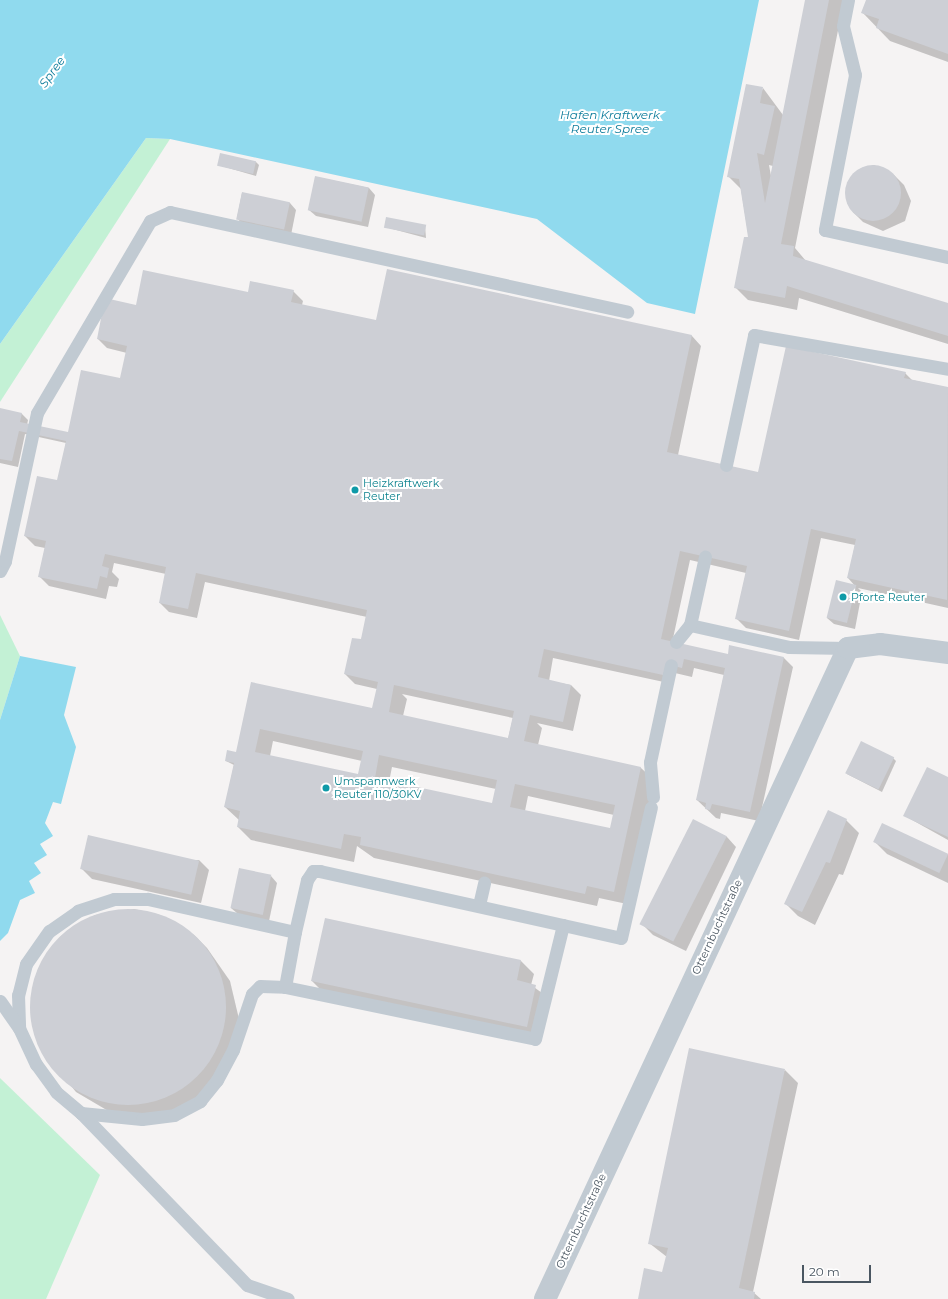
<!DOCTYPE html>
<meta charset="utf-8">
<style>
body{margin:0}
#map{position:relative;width:948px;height:1299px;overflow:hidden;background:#f5f3f3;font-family:Montserrat,sans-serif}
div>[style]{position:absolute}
.green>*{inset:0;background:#c3f1d5}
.water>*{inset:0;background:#90daee}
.shadow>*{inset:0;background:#0003}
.building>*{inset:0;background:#cdcfd5;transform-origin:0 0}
.round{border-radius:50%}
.service>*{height:13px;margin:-6.5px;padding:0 6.5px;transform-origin:6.5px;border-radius:6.5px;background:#c1cad2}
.minor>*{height:22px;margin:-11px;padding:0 11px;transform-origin:11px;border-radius:11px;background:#c1cad2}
.dots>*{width:11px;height:11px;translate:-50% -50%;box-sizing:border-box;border:2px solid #fff;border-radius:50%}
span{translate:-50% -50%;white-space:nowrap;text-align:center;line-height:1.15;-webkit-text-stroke:4px #fff;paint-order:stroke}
.culture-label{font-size:11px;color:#0d838f}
.left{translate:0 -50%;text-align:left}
.street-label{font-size:11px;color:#4a5661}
.water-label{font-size:12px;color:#0c7c9b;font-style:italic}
.scale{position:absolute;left:802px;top:1265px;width:69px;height:18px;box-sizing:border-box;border:2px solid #4a5661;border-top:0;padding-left:5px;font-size:12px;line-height:14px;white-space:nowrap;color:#4a5661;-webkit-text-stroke:3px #fff;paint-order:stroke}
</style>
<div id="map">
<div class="green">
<div style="clip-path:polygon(146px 138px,170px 139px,0 402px,0 344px)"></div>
<div style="clip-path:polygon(0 615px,20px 656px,0 720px)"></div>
<div style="clip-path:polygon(0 1078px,100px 1175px,46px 1299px,0 1299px)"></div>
</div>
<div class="water">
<div style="clip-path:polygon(0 0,759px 0,695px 314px,647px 303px,537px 219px,170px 139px,146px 138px,0 344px)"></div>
<div style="clip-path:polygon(20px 656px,76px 667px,64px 715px,76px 747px,61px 804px,53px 802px,45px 823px,53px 836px,40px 844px,47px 855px,34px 863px,41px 873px,29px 881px,35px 893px,20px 900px,8px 933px,0 941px,0 720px)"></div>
</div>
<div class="shadow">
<div style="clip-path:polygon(evenodd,806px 0,844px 0,795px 248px,806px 261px,948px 305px,948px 344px,799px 298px,797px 310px,748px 300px,735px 287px,749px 239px,741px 189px,728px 176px,763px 88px,783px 115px,806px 0,769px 165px,773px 166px,771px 176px,769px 165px)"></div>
<div style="clip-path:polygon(867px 0,948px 0,948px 62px,890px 41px,862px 12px)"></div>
<div style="clip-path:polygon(256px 162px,259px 165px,256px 176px,218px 165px)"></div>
<div style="clip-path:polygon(874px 165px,894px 175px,904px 185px,911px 201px,905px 221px,883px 231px,863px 222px,853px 212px,846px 189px,859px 170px)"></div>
<div style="clip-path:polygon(316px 177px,369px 188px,375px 195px,368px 227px,316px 216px,309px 210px)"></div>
<div style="clip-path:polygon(242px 193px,290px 203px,296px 210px,291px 235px,243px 225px,237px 218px)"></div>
<div style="clip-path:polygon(425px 226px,426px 238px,385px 227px)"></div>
<div style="clip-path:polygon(evenodd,293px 291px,303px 301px,302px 305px,377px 321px,692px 336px,701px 346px,678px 455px,759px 473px,905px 373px,912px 380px,948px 388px,948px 608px,858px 588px,862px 592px,855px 629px,834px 624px,827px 618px,855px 586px,848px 578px,855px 545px,821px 538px,799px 640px,746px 628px,736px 618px,746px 573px,690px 560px,672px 643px,729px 655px,784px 658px,793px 667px,759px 821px,721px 813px,720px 819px,716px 818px,697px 800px,724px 675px,694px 668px,692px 677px,675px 673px,673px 684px,553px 658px,549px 681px,571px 685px,581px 695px,573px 731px,537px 723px,542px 728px,538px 745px,641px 768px,654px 780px,627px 904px,599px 898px,597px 906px,374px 858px,357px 846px,354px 862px,251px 840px,238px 827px,239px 820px,225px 807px,234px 765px,226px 761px,237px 754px,252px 683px,373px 710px,377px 689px,355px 684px,345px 674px,361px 641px,367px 617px,205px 582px,197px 618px,169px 612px,160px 603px,166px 574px,114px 563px,112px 572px,119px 579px,117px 587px,109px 586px,106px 599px,49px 586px,39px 576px,45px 548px,35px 546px,25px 536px,58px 482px,66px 443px,25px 434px,18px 467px,0 463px,0 413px,22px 414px,28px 420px,27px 425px,68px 434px,121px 379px,127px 353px,107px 348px,98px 339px,136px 306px,293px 291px,402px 694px,513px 718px,508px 739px,403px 716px,407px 699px,402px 694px,293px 291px,273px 741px,362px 761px,359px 776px,270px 756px,273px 741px,293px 291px,392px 767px,496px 789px,493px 804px,389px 782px,392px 767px,293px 291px,528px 796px,614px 815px,611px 830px,525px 811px,528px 796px)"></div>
<div style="clip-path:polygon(893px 758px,896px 761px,882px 792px,847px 774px)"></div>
<div style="clip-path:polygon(948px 778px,948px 840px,905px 816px)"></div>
<div style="clip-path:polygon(846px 820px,859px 833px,843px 875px,839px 874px,815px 925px,798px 916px,785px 903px)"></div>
<div style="clip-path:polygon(694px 821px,727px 837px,736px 847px,686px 951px,653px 935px,643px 925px)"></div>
<div style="clip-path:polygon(874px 841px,948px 855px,948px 883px,887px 854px)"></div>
<div style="clip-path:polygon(199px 860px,209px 870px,201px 903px,92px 879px,82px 869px)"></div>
<div style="clip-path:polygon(271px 876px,277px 883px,269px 921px,238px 914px,231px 908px)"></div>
<div style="clip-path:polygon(134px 909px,160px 915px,194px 935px,207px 948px,230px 981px,239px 1019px,218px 1081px,187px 1106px,149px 1117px,110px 1112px,76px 1092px,39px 1046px,31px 1008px,39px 969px,61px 936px,95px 915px)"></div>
<div style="clip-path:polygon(521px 961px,534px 974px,531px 985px,549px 998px,540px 1039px,325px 994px,312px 981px)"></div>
<div style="clip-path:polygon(785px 1070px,798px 1083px,753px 1292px,761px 1299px,639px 1299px,663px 1273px,667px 1257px,649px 1243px)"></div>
</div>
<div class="building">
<div style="clip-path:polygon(805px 0,829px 0,781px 244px,794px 246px,793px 256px,948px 303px,948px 336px,787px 286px,785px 298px,734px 288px,744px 237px,748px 237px,739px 179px,727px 177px,746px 84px,763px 87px,760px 103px,775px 106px,764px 155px,757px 153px,765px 203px)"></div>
<div style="clip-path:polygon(866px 0,948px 0,948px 54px,876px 28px,879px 19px,861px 13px)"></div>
<div style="left:220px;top:153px;width:37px;height:13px;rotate:13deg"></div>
<div class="round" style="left:845px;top:165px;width:56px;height:56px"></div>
<div style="left:315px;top:176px;width:55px;height:35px;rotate:12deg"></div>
<div style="left:242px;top:192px;width:49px;height:28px;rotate:12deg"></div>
<div style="left:386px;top:217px;width:41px;height:11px;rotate:11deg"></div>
<div style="clip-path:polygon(evenodd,387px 269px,692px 335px,667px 452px,758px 472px,786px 346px,906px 372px,904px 378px,948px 387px,947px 600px,847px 578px,856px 539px,811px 529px,789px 631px,735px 619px,747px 566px,680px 551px,661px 639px,728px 654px,729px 645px,784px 657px,750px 812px,712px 804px,710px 810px,705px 809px,706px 803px,696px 800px,725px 668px,684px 659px,682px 668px,666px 664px,663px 675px,544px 649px,538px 677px,571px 685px,563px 722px,530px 715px,524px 741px,641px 767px,614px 892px,587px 886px,585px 894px,360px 845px,361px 837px,344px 834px,341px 849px,237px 827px,240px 811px,224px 807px,234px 763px,225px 761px,227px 750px,236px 752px,251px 682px,372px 708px,378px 682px,344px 674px,352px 638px,361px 639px,367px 610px,196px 573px,188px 609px,159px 603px,166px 567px,105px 554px,102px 566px,109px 568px,107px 578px,100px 576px,97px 589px,38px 577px,46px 541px,24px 536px,37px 476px,57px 480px,66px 441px,19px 431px,12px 461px,0 459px,0 408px,22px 413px,20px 422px,68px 432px,81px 370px,120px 378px,127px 346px,97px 339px,105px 298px,136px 305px,143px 270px,248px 292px,250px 281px,294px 290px,291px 302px,376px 320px,387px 269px,394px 685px,514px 711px,508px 738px,389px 712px,394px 685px,387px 269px,260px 729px,363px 751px,358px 774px,255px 752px,260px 729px,387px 269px,379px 755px,497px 780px,492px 803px,375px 778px,379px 755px,387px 269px,515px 784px,615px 805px,610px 828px,510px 807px,515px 784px)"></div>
<div style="left:836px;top:580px;width:21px;height:39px;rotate:14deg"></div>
<div style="left:861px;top:741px;width:37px;height:36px;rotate:26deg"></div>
<div style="clip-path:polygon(927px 767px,948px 777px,948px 837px,903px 816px)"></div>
<div style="clip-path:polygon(828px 810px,847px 819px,830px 863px,826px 862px,802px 912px,784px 904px)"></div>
<div style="left:693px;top:819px;width:38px;height:118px;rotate:27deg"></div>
<div style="left:882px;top:823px;width:73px;height:21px;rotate:25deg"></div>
<div style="left:88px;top:835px;width:114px;height:35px;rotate:13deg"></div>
<div style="left:239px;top:868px;width:33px;height:41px;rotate:12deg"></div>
<div class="round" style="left:30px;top:909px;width:196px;height:196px"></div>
<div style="clip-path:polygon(325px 918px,521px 960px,517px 980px,536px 985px,527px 1027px,311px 981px)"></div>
<div style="clip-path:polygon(689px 1048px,785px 1069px,739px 1288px,755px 1292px,754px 1299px,638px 1299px,644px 1268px,662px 1272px,668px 1248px,648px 1244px)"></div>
</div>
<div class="service">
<div style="left:848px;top:0;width:26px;rotate:101deg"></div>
<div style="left:843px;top:26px;width:50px;rotate:76.2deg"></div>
<div style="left:855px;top:75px;width:158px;rotate:101deg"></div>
<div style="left:825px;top:230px;width:126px;rotate:12.4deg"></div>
<div style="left:726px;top:465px;width:133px;rotate:-77.8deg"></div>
<div style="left:754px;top:335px;width:197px;rotate:9.9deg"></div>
<div style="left:0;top:571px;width:11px;rotate:-63deg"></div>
<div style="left:5px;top:561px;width:151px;rotate:-77.8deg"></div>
<div style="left:37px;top:413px;width:223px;rotate:-59.5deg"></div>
<div style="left:150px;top:221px;width:22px;rotate:-24deg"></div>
<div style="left:170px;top:212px;width:468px;rotate:12.3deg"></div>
<div style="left:690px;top:625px;width:101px;rotate:12.5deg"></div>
<div style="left:789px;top:647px;width:59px;rotate:1deg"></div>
<div style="left:676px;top:642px;width:22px;rotate:-51deg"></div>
<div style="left:690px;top:625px;width:70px;rotate:-77.6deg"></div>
<div style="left:653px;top:797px;width:35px;rotate:-95deg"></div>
<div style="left:650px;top:762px;width:99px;rotate:-77.8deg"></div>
<div style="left:479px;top:905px;width:23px;rotate:-77deg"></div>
<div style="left:563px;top:925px;width:59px;rotate:12.6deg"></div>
<div style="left:621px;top:938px;width:134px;rotate:-77.1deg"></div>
<div style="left:285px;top:987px;width:255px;rotate:11.7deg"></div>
<div style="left:535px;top:1039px;width:117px;rotate:-76.2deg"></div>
<div style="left:563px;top:925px;width:249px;rotate:-167.5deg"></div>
<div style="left:320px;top:871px;width:7px;rotate:180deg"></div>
<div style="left:313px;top:871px;width:11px;rotate:124deg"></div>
<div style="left:307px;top:880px;width:53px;rotate:103deg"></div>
<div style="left:295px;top:932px;width:151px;rotate:-167.3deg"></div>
<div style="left:148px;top:899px;width:34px;rotate:180deg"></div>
<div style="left:114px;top:899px;width:38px;rotate:162deg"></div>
<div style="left:78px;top:911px;width:35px;rotate:145deg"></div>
<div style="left:49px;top:931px;width:40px;rotate:124.9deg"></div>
<div style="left:26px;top:964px;width:32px;rotate:104deg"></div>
<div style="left:18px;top:995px;width:33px;rotate:88deg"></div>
<div style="left:19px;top:1028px;width:40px;rotate:65deg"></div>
<div style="left:36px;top:1064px;width:34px;rotate:54deg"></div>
<div style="left:56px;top:1092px;width:33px;rotate:40deg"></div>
<div style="left:81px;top:1113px;width:239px;rotate:46deg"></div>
<div style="left:247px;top:1285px;width:43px;rotate:18.9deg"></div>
<div style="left:0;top:1001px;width:33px;rotate:55deg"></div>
<div style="left:81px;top:1113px;width:61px;rotate:5.6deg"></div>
<div style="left:142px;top:1119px;width:32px;rotate:-7deg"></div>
<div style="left:174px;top:1115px;width:30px;rotate:-28deg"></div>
<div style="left:200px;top:1101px;width:27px;rotate:-51deg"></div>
<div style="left:217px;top:1080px;width:34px;rotate:-62deg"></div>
<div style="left:233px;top:1050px;width:59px;rotate:-71.3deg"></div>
<div style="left:252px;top:994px;width:11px;rotate:-45deg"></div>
<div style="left:260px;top:986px;width:25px;rotate:2deg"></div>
<div style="left:285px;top:987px;width:56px;rotate:-79.7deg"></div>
</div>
<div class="minor">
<div style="left:545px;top:1299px;width:718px;rotate:-65.04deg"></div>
<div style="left:848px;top:648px;width:32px;rotate:-7deg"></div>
<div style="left:880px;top:644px;width:69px;rotate:7.5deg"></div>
</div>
<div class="dots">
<div style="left:355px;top:490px;background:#0f9aa8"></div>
<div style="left:843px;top:597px;background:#0f9aa8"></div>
<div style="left:326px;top:788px;background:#0f9aa8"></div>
</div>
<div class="culture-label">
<span class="left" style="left:363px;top:490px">Heizkraftwerk<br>Reuter</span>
<span class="left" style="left:851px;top:597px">Pforte Reuter</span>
<span class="left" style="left:334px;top:788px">Umspannwerk<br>Reuter 110/30KV</span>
</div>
<div class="street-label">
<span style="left:717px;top:927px;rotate:-65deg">Otternbuchtstraße</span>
<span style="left:581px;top:1221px;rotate:-65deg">Otternbuchtstraße</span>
</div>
<div class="water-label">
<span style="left:52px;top:72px;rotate:-54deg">Spree</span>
<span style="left:610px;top:122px">Hafen Kraftwerk<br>Reuter Spree</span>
</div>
<div class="scale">20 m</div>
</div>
